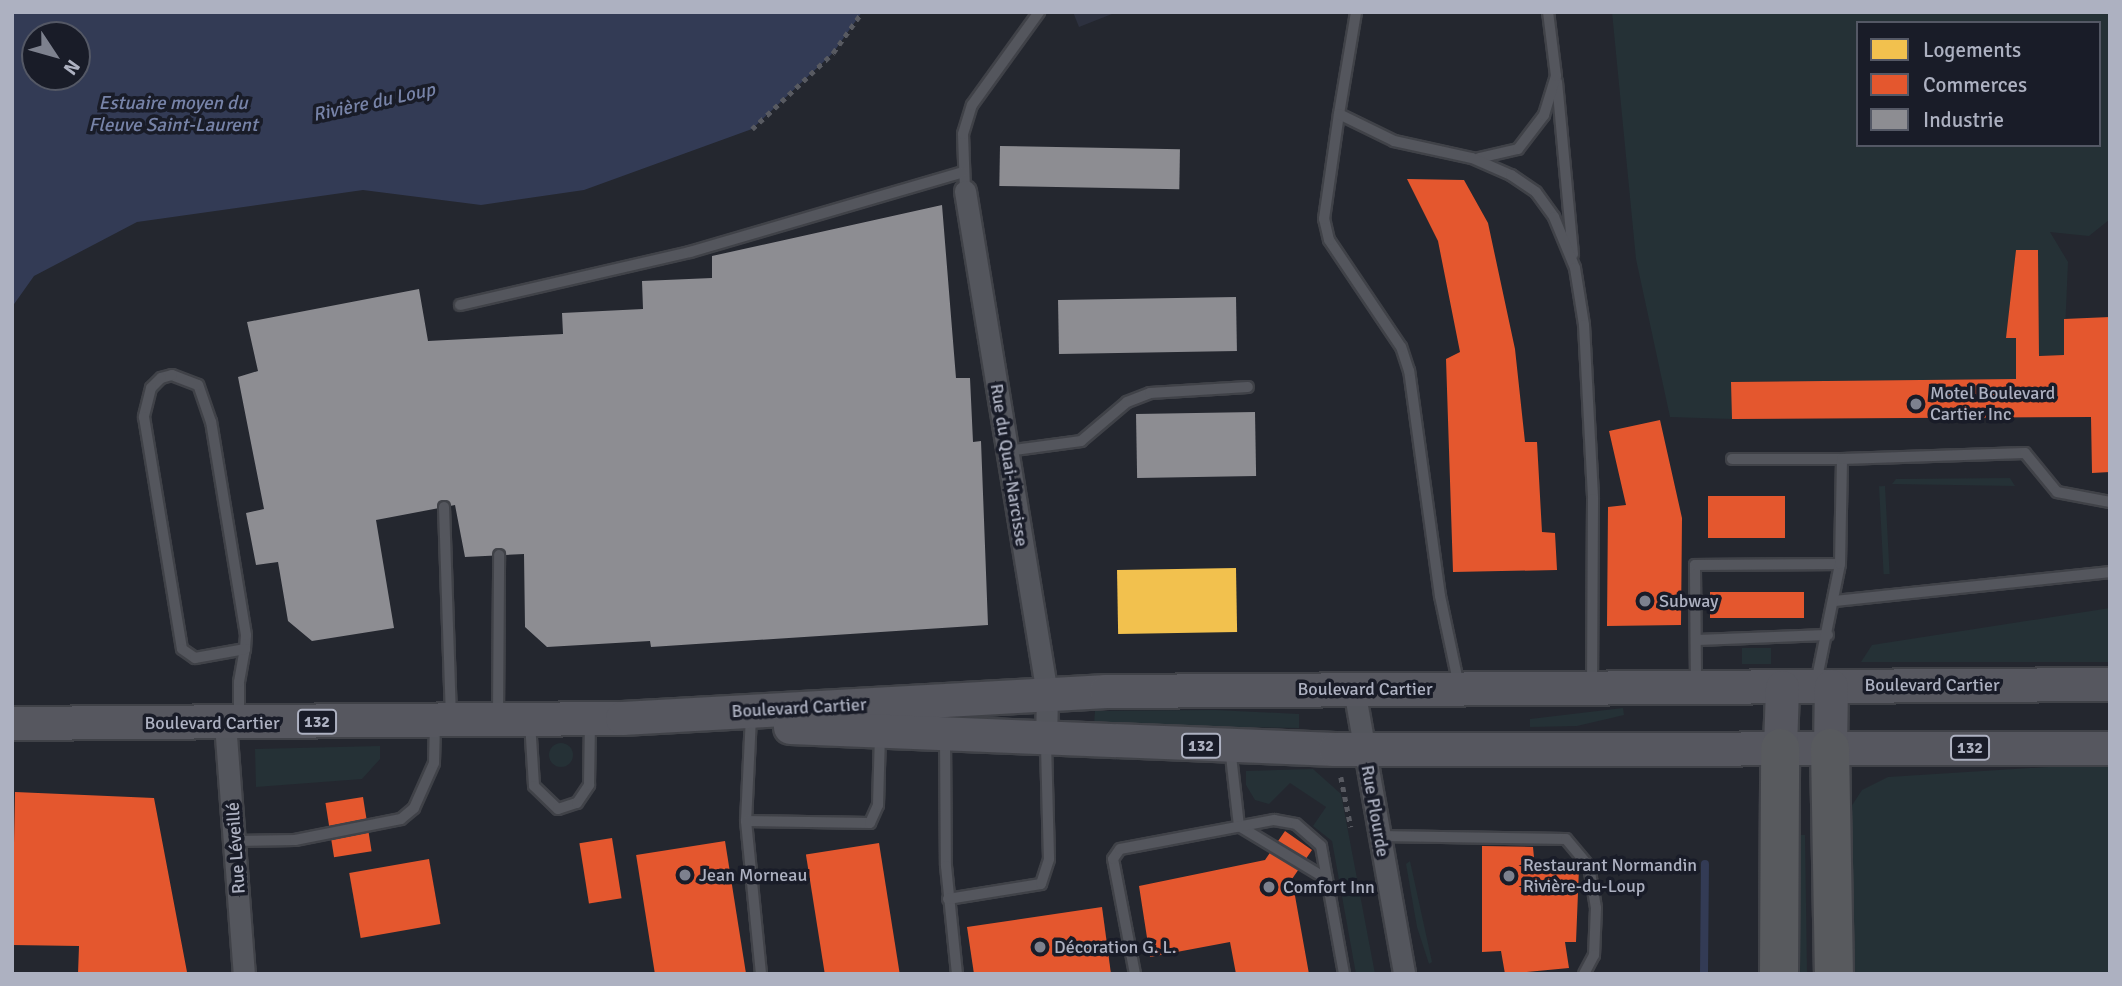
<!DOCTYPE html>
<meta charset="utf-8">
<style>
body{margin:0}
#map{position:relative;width:2122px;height:986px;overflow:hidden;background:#24272f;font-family:Signika,sans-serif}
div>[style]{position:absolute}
.airport>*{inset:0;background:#2d313f}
.green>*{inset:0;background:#253136;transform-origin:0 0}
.round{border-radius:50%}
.water>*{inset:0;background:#333b55}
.homes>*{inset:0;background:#f2c14e;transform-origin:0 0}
.shops>*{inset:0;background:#e4572e;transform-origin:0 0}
.industry>*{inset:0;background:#8d8d92;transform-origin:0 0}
.stream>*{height:8px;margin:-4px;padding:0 4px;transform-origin:4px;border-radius:4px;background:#333b55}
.path>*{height:4.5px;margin-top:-2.25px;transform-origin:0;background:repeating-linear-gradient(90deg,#585a61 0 5px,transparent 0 10px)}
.roads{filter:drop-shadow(2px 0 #404248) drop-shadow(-2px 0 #404248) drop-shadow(0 2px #404248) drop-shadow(0 -2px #404248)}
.service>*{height:10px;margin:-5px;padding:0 5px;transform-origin:5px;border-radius:5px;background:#54565d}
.minor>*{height:21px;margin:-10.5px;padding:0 10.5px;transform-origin:10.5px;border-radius:10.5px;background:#54565d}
.primary>*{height:33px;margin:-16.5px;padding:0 16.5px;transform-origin:16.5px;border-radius:16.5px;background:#56575f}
.motorway>*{height:38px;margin:-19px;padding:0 19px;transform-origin:19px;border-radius:19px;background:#585a5e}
.dots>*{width:19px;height:19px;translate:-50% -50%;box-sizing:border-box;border:4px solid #191c28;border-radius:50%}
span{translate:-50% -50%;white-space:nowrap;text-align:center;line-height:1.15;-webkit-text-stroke:7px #191c28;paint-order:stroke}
.shield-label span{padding:2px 5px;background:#191c28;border:2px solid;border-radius:5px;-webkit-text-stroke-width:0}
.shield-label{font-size:16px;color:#adb1c1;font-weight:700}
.poi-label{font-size:18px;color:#adb1c1}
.left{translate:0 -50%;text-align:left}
.street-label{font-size:18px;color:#adb1c1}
.water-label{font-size:19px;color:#7783a8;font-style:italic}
.frame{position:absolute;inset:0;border:14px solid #adb1c1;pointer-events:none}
.legend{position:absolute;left:1856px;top:21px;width:245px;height:126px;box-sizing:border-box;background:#191c28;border:2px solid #545865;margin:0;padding:9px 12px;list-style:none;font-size:21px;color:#adb1c1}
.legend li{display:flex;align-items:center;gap:14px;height:35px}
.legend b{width:35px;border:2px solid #545865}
.north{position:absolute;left:21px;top:21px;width:70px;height:70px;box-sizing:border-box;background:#191c28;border:2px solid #545865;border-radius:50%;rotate:126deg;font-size:19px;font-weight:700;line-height:28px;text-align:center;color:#adb1c1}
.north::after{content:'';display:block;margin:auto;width:24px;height:32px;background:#7d818e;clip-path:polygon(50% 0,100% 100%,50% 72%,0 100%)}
</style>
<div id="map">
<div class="airport">
<div style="clip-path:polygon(1073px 12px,1117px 12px,1079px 27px)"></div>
</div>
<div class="green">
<div style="clip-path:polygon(evenodd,1612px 12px,2110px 12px,2109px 220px,2089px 236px,2050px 232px,2068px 262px,2064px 355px,2039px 356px,2038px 251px,2016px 250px,2007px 338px,2016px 338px,2016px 379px,1732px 382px,1732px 419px,1670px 417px,1636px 259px,1612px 12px,1858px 23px,2099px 23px,2099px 145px,1858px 145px,1858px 23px)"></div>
<div style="clip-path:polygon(2010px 478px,2015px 486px,1892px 484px,1896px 479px)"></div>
<div style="left:1885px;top:486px;width:88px;height:6px;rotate:87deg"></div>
<div style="clip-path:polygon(2110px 608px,2110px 662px,1861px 662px,1872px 645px)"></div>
<div style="left:1742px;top:648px;width:29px;height:16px"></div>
<div style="clip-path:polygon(1623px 708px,1624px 715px,1577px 726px,1530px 727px,1530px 719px)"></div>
<div style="clip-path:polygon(1215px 710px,1299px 714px,1299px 728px,1094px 725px,1095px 711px)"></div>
<div class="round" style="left:549px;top:743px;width:24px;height:24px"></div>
<div style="clip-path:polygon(380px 746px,380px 759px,362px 779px,256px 787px,255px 749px)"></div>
<div style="clip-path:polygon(2110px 763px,2110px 974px,1850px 974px,1843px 819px,1862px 790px,1888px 777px)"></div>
<div style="clip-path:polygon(1313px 769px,1341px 794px,1375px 974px,1356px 974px,1332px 841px,1313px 826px,1326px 807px,1290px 783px,1269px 804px,1255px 800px,1246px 785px,1246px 771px)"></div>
<div style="clip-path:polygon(1798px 835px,1805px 835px,1807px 974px,1794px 974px)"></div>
<div style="clip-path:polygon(1410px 861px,1432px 962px,1429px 964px,1417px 927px,1406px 864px)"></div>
</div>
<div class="water">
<div style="clip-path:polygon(evenodd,12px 12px,862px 12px,833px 53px,752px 129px,584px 190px,481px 205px,363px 190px,137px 222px,34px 276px,12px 307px,12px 12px,35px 35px,77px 35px,77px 77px,35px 77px,35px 35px)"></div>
</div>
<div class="homes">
<div style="left:1236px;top:568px;width:64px;height:119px;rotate:89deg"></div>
</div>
<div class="shops">
<div style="clip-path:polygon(1407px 179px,1464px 180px,1488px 223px,1515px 349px,1525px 442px,1537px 442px,1542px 532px,1555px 533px,1557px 570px,1453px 572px,1446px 359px,1460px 352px,1438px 241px)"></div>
<div style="clip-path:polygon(2016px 250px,2038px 250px,2039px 356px,2064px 355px,2064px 319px,2110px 317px,2110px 472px,2092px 473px,2091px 417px,1732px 419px,1731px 382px,2016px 379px,2016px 338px,2006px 338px)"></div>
<div style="clip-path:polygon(1660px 420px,1682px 518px,1681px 625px,1607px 626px,1608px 507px,1626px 505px,1609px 431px)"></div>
<div style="left:1708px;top:496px;width:77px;height:42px"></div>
<div style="left:1804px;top:592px;width:26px;height:94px;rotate:90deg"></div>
<div style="clip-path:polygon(15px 792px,154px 798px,187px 972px,78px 974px,79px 946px,12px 945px)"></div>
<div style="left:363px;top:797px;width:55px;height:38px;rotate:81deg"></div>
<div style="clip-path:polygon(1285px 831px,1312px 850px,1292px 879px,1309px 974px,1236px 974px,1230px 942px,1150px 957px,1139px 886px,1265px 860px)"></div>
<div style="left:612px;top:838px;width:61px;height:33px;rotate:81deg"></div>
<div style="left:725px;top:841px;width:135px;height:90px;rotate:81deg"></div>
<div style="left:879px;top:843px;width:133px;height:74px;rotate:81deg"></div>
<div style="clip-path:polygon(1482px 846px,1533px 847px,1535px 868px,1579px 868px,1576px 942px,1565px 942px,1569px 968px,1505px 974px,1501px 951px,1482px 952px)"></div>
<div style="left:429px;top:859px;width:66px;height:81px;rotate:80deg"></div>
<div style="clip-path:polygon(1102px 907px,1111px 974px,974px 974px,967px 927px)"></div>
</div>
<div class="industry">
<div style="left:1000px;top:146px;width:180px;height:40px;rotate:1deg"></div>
<div style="clip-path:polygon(942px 205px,956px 378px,970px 378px,973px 442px,981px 441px,988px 625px,651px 647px,650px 641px,547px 647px,525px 627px,524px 554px,465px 557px,455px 505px,376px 520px,394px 628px,312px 641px,288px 621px,278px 562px,256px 565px,246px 513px,264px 509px,238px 377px,258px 371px,247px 322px,419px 289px,428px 341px,563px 334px,562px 313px,643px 309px,642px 281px,712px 278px,712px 256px)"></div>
<div style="left:1236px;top:297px;width:54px;height:178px;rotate:89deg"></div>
<div style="left:1255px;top:412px;width:64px;height:119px;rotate:89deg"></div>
</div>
<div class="stream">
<div style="left:1704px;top:974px;width:110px;rotate:-89.5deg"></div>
</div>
<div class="path">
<div style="left:752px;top:129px;width:111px;rotate:-43.2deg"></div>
<div style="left:833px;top:53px;width:50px;rotate:-54.7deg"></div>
<div style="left:1341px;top:777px;width:51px;rotate:78.7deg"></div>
</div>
<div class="roads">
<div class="service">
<div style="left:1557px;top:82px;width:173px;rotate:84.7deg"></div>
<div style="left:1339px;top:114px;width:103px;rotate:-80.5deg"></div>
<div style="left:1479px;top:158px;width:40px;rotate:-13deg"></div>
<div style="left:1518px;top:149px;width:43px;rotate:-52.6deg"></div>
<div style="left:1544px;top:115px;width:41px;rotate:-72.9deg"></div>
<div style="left:1556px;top:76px;width:64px;rotate:-97.1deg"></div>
<div style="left:965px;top:191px;width:57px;rotate:-92deg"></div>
<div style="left:963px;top:134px;width:30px;rotate:-73deg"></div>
<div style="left:972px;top:105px;width:115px;rotate:-54.2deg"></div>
<div style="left:460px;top:305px;width:236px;rotate:-13deg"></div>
<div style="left:690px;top:252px;width:284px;rotate:-16.3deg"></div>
<div style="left:1007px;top:451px;width:75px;rotate:-7.7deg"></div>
<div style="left:1081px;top:441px;width:60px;rotate:-40.3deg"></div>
<div style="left:1127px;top:402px;width:25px;rotate:-21deg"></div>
<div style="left:1150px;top:393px;width:98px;rotate:-3.5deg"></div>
<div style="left:1732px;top:459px;width:110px"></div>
<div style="left:444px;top:507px;width:210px;rotate:88.1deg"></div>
<div style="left:1835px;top:601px;width:277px;rotate:-6deg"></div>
<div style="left:1696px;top:640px;width:132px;rotate:-2.2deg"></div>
<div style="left:1696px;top:683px;width:118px;rotate:-90.5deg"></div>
<div style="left:1695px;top:565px;width:145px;rotate:-0.4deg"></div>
<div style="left:1816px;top:683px;width:121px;rotate:-78.6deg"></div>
<div style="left:1840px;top:564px;width:105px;rotate:-88.9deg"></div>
<div style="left:1842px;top:459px;width:183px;rotate:-1.9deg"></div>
<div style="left:2025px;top:453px;width:50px;rotate:50.6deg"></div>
<div style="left:2057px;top:492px;width:54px;rotate:10.7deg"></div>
<div style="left:1459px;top:686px;width:92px;rotate:-101.9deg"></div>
<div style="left:1440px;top:596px;width:227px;rotate:-97.8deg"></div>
<div style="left:1409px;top:371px;width:25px;rotate:-108deg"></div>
<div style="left:1401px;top:347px;width:129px;rotate:-123.9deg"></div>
<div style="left:1329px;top:240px;width:22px;rotate:-103deg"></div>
<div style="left:1324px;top:219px;width:106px;rotate:-81.9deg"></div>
<div style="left:1339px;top:114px;width:61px;rotate:26.1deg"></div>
<div style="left:1394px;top:141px;width:80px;rotate:12.3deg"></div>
<div style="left:1472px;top:158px;width:43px;rotate:23.6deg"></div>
<div style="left:1511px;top:175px;width:30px;rotate:34deg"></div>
<div style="left:1536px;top:192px;width:31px;rotate:54deg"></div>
<div style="left:1554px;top:217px;width:55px;rotate:67.6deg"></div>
<div style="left:1575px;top:268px;width:58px;rotate:81deg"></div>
<div style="left:1584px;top:325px;width:174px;rotate:87deg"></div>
<div style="left:1593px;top:499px;width:184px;rotate:90.3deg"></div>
<div style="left:239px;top:716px;width:34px;rotate:-90deg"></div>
<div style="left:239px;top:682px;width:34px;rotate:-80deg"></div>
<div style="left:245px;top:649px;width:14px;rotate:-86deg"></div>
<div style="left:246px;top:635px;width:216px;rotate:-99.3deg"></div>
<div style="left:211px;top:422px;width:39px;rotate:-109deg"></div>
<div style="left:198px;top:385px;width:28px;rotate:-159deg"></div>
<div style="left:172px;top:375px;width:11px;rotate:165deg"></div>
<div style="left:161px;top:378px;width:14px;rotate:135deg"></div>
<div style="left:151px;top:388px;width:30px;rotate:104deg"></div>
<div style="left:144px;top:417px;width:235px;rotate:80.7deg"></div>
<div style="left:182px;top:649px;width:16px;rotate:35deg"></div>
<div style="left:195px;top:658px;width:51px;rotate:-10.2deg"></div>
<div style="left:751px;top:716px;width:105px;rotate:92.7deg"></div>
<div style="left:746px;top:821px;width:124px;rotate:0.9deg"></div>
<div style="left:870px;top:823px;width:20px;rotate:-66deg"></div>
<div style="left:878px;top:805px;width:71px;rotate:-88.4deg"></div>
<div style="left:498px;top:717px;width:162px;rotate:-89.6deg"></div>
<div style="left:530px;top:722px;width:64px;rotate:86.4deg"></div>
<div style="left:534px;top:786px;width:33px;rotate:44deg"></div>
<div style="left:558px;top:809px;width:20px;rotate:-18deg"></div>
<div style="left:577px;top:803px;width:22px;rotate:-56deg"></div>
<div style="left:589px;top:785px;width:64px;rotate:-89.1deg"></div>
<div style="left:945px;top:736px;width:130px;rotate:89.6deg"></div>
<div style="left:946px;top:866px;width:109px;rotate:84.2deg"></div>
<div style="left:1230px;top:747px;width:80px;rotate:83.5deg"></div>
<div style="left:1239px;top:826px;width:103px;rotate:31.1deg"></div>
<div style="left:746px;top:821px;width:154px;rotate:84.4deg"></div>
<div style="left:1379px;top:836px;width:187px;rotate:0.9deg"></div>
<div style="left:1566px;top:839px;width:35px;rotate:50deg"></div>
<div style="left:1589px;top:866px;width:43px;rotate:80.5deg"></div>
<div style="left:1596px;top:908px;width:47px;rotate:92.4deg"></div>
<div style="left:1594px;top:955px;width:21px;rotate:118deg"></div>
<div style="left:236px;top:841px;width:59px;rotate:-1deg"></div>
<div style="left:295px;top:840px;width:108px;rotate:-11.2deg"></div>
<div style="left:401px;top:819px;width:17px;rotate:-40deg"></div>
<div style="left:414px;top:808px;width:49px;rotate:-66deg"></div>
<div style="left:434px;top:763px;width:40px;rotate:-88.6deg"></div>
<div style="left:948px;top:899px;width:94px;rotate:-9.2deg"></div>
<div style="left:1041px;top:884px;width:26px;rotate:-72deg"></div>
<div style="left:1049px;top:859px;width:117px;rotate:-91.5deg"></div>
<div style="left:1135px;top:974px;width:117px;rotate:-100.8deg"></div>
<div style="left:1113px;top:859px;width:12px;rotate:-55deg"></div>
<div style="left:1120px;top:849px;width:157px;rotate:-10.7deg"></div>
<div style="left:1274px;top:820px;width:22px;rotate:10deg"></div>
<div style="left:1296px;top:824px;width:33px;rotate:41deg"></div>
<div style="left:1321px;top:846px;width:130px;rotate:79.8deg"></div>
</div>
<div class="minor">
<div style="left:965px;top:191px;width:510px;rotate:80.74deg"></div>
<div style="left:1047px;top:694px;width:47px;rotate:91.2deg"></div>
<div style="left:1354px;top:689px;width:289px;rotate:80deg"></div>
<div style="left:225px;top:723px;width:252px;rotate:85.7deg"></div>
</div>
<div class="primary">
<div style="left:12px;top:723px;width:610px;rotate:-0.47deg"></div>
<div style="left:622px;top:718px;width:485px;rotate:-3.2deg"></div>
<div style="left:1106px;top:691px;width:1004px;rotate:-0.4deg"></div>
<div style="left:790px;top:727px;width:545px;rotate:2.31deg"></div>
<div style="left:1335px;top:749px;width:775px;rotate:-0.07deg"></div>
<div style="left:1780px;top:748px;width:61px;rotate:-88.1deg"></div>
<div style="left:1830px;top:748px;width:62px;rotate:-89.1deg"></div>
</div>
<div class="motorway">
<div style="left:1830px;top:748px;width:226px;rotate:89deg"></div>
<div style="left:1779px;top:974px;width:226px;rotate:-89.7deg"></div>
</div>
</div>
<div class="dots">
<div style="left:1916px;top:404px;background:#7d818e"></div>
<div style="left:1645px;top:601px;background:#7d818e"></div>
<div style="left:685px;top:875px;background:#7d818e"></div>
<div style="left:1509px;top:876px;background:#7d818e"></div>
<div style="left:1269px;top:887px;background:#7d818e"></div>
<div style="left:1040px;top:947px;background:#7d818e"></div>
</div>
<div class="shield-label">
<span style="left:317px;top:722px">132</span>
<span style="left:1201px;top:746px">132</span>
<span style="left:1970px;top:748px">132</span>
</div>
<div class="poi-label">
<span class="left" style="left:1930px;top:404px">Motel Boulevard<br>Cartier Inc</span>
<span class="left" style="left:1659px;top:601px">Subway</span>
<span class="left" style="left:1523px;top:876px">Restaurant Normandin<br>Rivière-du-Loup</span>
<span class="left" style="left:699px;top:875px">Jean Morneau</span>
<span class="left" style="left:1283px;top:887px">Comfort Inn</span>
<span class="left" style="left:1054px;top:947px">Décoration G. L.</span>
</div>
<div class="street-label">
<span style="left:1009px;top:465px;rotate:81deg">Rue du Quai-Narcisse</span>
<span style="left:1932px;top:685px">Boulevard Cartier</span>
<span style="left:1365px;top:689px">Boulevard Cartier</span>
<span style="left:799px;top:708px;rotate:-3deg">Boulevard Cartier</span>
<span style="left:212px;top:723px">Boulevard Cartier</span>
<span style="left:1375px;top:811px;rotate:80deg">Rue Plourde</span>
<span style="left:236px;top:848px;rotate:-94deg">Rue Léveillé</span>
</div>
<div class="water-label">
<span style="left:374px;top:103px;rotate:-12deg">Rivière du Loup</span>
<span style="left:173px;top:115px">Estuaire moyen du<br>Fleuve Saint-Laurent</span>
</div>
<div class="frame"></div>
<ul class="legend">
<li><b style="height:19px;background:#f2c14e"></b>Logements</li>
<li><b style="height:19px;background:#e4572e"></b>Commerces</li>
<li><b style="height:19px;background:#8d8d92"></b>Industrie</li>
</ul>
<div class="north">N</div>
</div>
